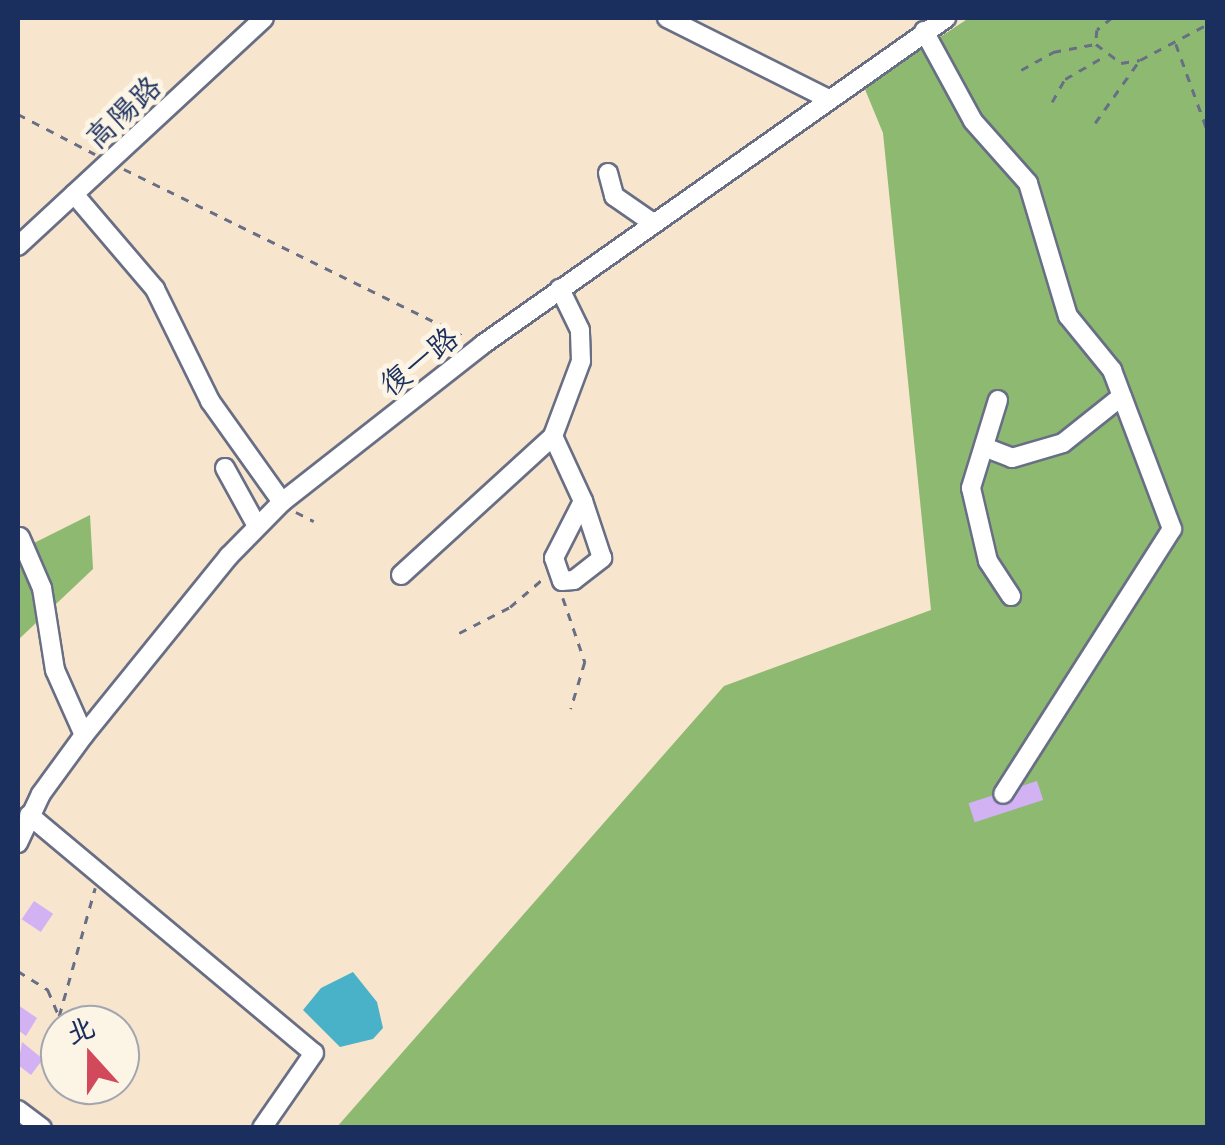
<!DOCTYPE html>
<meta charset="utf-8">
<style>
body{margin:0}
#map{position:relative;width:1225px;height:1145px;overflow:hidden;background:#f8e5ce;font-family:"Playpen Sans","LXGW WenKai TC",sans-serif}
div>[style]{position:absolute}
.forest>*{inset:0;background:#8db971}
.water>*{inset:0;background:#4ab2c8}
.building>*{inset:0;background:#d3b2f3;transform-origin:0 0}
.path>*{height:2.5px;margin-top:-1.25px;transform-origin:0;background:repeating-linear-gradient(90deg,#686f85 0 8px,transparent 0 16px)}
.roads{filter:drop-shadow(2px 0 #686f85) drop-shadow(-2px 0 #686f85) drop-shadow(0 2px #686f85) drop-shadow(0 -2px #686f85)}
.minor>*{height:18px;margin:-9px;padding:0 9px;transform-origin:9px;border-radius:9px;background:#fff}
span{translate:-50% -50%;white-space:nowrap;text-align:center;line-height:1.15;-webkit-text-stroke:10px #fcf5e5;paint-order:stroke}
.street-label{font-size:30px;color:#1b2f5e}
.frame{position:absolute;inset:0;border:20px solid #1b2f5e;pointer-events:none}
.north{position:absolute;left:40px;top:1005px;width:100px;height:100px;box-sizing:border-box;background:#fcf5e5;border:2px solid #a2a6af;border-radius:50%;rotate:339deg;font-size:28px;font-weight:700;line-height:40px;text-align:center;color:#1b2f5e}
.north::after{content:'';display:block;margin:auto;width:35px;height:45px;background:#d1495b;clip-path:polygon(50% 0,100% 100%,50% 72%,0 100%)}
</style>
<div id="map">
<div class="forest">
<div style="clip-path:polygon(969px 18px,1207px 18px,1207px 1127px,336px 1128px,724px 686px,931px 610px,883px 133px,864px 87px)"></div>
<div style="clip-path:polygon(90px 515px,93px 569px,18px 640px,18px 570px,34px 543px)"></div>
</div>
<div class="water">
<div style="clip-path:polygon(353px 972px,377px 1002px,383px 1028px,373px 1039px,340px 1047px,303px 1010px,321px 988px)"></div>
</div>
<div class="building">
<div style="left:1037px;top:781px;width:20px;height:72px;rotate:72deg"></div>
<div style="left:34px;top:901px;width:23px;height:22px;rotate:34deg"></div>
<div style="clip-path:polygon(18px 1005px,37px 1018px,26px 1036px,18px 1030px)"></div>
<div style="clip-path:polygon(22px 1042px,43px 1059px,31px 1075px,18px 1065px)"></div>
</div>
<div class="path">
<div style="left:1112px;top:18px;width:19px;rotate:141deg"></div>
<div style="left:1097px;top:30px;width:14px;rotate:94deg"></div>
<div style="left:1096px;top:44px;width:31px;rotate:37deg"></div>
<div style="left:1121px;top:63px;width:19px;rotate:-9deg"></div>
<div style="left:1140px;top:60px;width:77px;rotate:-27.9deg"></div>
<div style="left:1176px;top:44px;width:94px;rotate:70deg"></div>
<div style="left:1021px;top:70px;width:37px;rotate:-29deg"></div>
<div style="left:1053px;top:52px;width:43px;rotate:-10.8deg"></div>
<div style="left:1052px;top:102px;width:26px;rotate:-61deg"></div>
<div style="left:1065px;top:79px;width:46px;rotate:-29.9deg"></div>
<div style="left:18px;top:114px;width:87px;rotate:27.5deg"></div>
<div style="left:1095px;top:123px;width:76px;rotate:-54.6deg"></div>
<div style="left:124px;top:169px;width:382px;rotate:26.2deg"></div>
<div style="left:296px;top:512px;width:20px;rotate:27deg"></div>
<div style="left:563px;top:598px;width:68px;rotate:71deg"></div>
<div style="left:585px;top:662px;width:49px;rotate:106.6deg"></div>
<div style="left:459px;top:633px;width:57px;rotate:-27deg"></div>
<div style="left:510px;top:607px;width:46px;rotate:-40.6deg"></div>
<div style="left:18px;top:971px;width:36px;rotate:32deg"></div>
<div style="left:48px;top:990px;width:28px;rotate:67deg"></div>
<div style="left:59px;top:1016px;width:133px;rotate:-74.3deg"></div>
</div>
<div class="roads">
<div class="minor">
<div style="left:667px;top:18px;width:179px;rotate:26.6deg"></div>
<div style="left:924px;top:31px;width:102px;rotate:61.4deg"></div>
<div style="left:973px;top:121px;width:83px;rotate:48.4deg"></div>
<div style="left:1028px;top:183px;width:139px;rotate:73.3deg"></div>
<div style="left:1068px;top:316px;width:70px;rotate:50.8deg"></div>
<div style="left:1112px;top:370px;width:170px;rotate:69.3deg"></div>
<div style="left:1172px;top:529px;width:314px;rotate:122.5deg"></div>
<div style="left:608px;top:173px;width:24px;rotate:75deg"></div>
<div style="left:614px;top:196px;width:47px;rotate:34.7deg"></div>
<div style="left:74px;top:194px;width:125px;rotate:49.5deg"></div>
<div style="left:155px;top:289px;width:125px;rotate:63.8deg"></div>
<div style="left:210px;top:401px;width:124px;rotate:54.5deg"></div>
<div style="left:18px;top:246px;width:335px;rotate:-42.8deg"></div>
<div style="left:998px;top:400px;width:92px;rotate:107.1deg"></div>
<div style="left:971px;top:488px;width:75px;rotate:76.9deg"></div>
<div style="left:988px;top:561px;width:42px;rotate:56.7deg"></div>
<div style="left:553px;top:436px;width:72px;rotate:65.2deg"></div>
<div style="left:583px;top:501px;width:64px;rotate:117deg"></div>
<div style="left:554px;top:558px;width:24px;rotate:71deg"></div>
<div style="left:562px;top:581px;width:12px;rotate:-5deg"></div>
<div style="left:574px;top:580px;width:36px;rotate:-38deg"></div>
<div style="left:602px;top:558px;width:60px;rotate:-108.4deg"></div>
<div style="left:984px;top:447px;width:30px;rotate:21deg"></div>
<div style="left:1012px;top:458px;width:53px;rotate:-16.4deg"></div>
<div style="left:1063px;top:443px;width:75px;rotate:-38.5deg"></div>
<div style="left:225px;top:468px;width:66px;rotate:61.1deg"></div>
<div style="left:20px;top:537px;width:56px;rotate:66.7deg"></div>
<div style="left:42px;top:588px;width:83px;rotate:81deg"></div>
<div style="left:55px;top:670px;width:71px;rotate:66deg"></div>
<div style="left:401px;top:575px;width:206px;rotate:-42.4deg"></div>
<div style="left:553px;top:436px;width:80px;rotate:-69.5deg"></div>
<div style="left:581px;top:361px;width:31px;rotate:-92deg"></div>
<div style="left:580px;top:330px;width:46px;rotate:-116deg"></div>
<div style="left:29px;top:815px;width:371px;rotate:39.9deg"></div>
<div style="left:314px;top:1053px;width:91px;rotate:124.7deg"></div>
<div style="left:18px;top:843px;width:54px;rotate:-64.9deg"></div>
<div style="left:41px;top:794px;width:73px;rotate:-53.9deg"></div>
<div style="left:84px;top:735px;width:230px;rotate:-51deg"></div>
<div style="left:229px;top:556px;width:76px;rotate:-45.5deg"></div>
<div style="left:282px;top:502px;width:254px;rotate:-38.1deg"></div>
<div style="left:482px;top:345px;width:568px;rotate:-35.17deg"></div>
<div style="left:18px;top:1110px;width:30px;rotate:37deg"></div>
</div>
</div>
<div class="street-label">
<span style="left:122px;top:111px;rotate:-43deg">高陽路</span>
<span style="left:418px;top:360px;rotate:-38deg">復一路</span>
</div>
<div class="frame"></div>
<div class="north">北</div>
</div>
